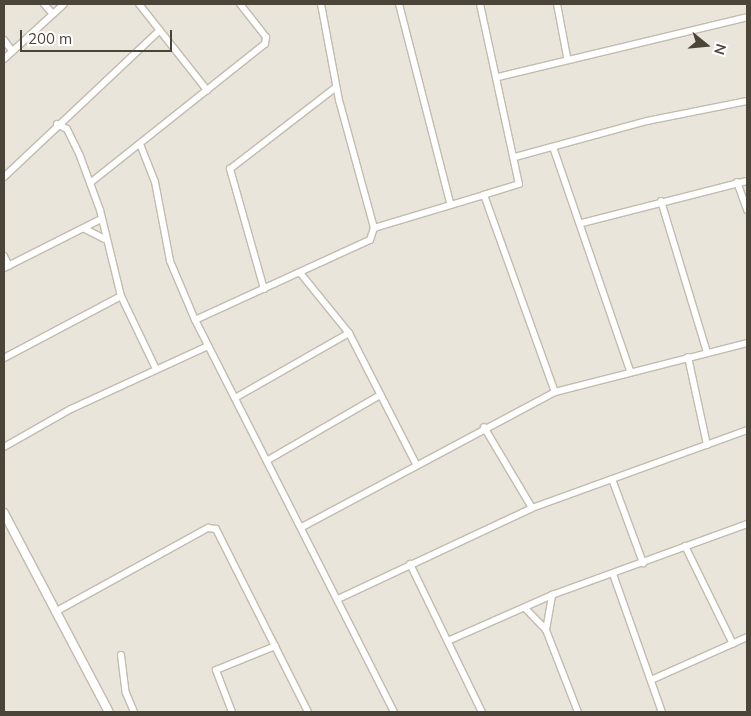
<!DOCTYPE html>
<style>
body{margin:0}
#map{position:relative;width:751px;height:716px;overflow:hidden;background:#f6f3ec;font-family:Mulish,sans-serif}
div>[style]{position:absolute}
.residential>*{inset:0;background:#eae5da;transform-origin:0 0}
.roads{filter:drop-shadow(1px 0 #c2bbae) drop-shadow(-1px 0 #c2bbae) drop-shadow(0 1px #c2bbae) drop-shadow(0 -1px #c2bbae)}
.minor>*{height:6px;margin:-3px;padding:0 3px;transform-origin:3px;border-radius:3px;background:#fff}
.tertiary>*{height:8px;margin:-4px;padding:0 4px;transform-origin:4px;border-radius:4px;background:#fff}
span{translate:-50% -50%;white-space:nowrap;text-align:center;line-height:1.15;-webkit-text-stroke:4.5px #fff;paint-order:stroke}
.frame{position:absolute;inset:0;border:5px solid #4b4439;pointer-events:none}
.north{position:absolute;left:681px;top:20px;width:50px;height:50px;-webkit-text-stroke:4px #fff;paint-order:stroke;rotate:107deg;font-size:14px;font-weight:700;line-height:20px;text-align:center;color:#4b4439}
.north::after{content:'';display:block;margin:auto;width:18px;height:22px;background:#4b4439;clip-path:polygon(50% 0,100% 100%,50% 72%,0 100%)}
.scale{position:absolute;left:20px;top:30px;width:152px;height:22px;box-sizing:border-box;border:2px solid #4b4439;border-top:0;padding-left:6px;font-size:15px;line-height:18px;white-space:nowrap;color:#4b4439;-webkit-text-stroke:4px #fff;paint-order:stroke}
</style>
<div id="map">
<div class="residential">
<div style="left:4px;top:4px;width:743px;height:708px"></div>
</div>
<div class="roads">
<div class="minor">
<div style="left:44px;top:4px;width:13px;rotate:48deg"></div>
<div style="left:139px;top:4px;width:110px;rotate:51.7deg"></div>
<div style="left:321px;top:4px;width:98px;rotate:79.4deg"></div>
<div style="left:339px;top:100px;width:133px;rotate:74.7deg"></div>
<div style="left:399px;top:4px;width:204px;rotate:75.6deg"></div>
<div style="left:480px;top:4px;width:184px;rotate:77.8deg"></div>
<div style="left:519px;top:184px;width:37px;rotate:163deg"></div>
<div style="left:484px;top:195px;width:209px;rotate:70.2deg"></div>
<div style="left:557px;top:4px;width:54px;rotate:79.3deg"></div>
<div style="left:4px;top:40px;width:14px;rotate:54deg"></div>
<div style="left:4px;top:59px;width:81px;rotate:-42.5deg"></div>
<div style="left:498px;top:77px;width:256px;rotate:-13.5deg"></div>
<div style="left:57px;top:124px;width:11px;rotate:27deg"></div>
<div style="left:67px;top:129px;width:30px;rotate:64deg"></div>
<div style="left:80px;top:156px;width:58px;rotate:69.7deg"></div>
<div style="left:100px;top:210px;width:89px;rotate:76.3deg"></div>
<div style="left:121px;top:296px;width:81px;rotate:64.4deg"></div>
<div style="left:140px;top:144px;width:41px;rotate:68.5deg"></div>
<div style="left:155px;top:182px;width:80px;rotate:79.2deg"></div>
<div style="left:170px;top:261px;width:64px;rotate:67deg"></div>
<div style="left:553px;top:147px;width:237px;rotate:71deg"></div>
<div style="left:515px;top:157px;width:137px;rotate:-15.3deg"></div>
<div style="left:647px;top:121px;width:102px;rotate:-11.3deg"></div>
<div style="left:4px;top:177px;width:214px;rotate:-43.3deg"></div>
<div style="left:737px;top:182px;width:30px;rotate:70deg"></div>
<div style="left:90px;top:183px;width:223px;rotate:-38.5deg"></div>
<div style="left:265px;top:44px;width:7px;rotate:-82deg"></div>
<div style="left:266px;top:37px;width:42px;rotate:-128.2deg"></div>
<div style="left:661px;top:201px;width:158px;rotate:73.1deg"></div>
<div style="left:582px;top:223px;width:170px;rotate:-14.3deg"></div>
<div style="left:85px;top:229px;width:22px;rotate:27deg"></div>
<div style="left:4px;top:256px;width:11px;rotate:63deg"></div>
<div style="left:4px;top:268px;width:106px;rotate:-26.8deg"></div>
<div style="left:301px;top:274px;width:76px;rotate:50.9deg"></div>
<div style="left:349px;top:333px;width:147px;rotate:62.9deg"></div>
<div style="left:264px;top:289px;width:125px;rotate:-105.8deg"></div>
<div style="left:230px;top:169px;width:134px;rotate:-37.7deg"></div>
<div style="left:688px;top:357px;width:90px;rotate:77.8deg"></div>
<div style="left:4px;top:358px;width:132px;rotate:-27.9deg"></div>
<div style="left:235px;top:398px;width:131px;rotate:-29.7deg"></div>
<div style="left:484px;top:427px;width:94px;rotate:59.3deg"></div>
<div style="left:4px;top:447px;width:77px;rotate:-29.6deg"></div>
<div style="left:71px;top:409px;width:149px;rotate:-24.7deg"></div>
<div style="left:268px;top:460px;width:129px;rotate:-30.1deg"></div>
<div style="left:612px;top:479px;width:90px;rotate:69.7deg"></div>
<div style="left:302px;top:527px;width:287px;rotate:-28.1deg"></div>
<div style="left:555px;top:392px;width:198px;rotate:-14.3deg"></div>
<div style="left:685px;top:546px;width:109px;rotate:63.9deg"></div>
<div style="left:410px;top:564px;width:165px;rotate:64.1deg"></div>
<div style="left:613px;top:574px;width:146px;rotate:70.5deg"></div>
<div style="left:338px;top:599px;width:214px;rotate:-25.1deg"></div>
<div style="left:532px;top:508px;width:229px;rotate:-19.9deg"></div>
<div style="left:525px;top:608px;width:30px;rotate:46deg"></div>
<div style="left:546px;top:630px;width:88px;rotate:68.7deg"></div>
<div style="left:55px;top:612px;width:175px;rotate:-28.8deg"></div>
<div style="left:208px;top:528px;width:8px;rotate:7deg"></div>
<div style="left:216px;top:529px;width:205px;rotate:63.3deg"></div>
<div style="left:546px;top:630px;width:36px;rotate:-80deg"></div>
<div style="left:450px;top:640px;width:111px;rotate:-23.8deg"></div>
<div style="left:552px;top:595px;width:208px;rotate:-20deg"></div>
<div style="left:121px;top:655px;width:38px;rotate:83deg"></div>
<div style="left:126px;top:693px;width:21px;rotate:67deg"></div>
<div style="left:651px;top:680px;width:105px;rotate:-24.1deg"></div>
<div style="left:232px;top:712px;width:45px;rotate:-110.9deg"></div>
<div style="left:216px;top:670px;width:64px;rotate:-22.1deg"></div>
<div style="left:394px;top:712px;width:440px;rotate:-116.9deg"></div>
<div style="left:195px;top:320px;width:192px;rotate:-24.6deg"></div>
<div style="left:370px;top:240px;width:13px;rotate:-72deg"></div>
<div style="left:374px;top:228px;width:115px;rotate:-16.7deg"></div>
</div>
<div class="tertiary">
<div style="left:4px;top:513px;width:225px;rotate:62.2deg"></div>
</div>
</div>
<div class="frame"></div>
<div class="north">N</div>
<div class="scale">200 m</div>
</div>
